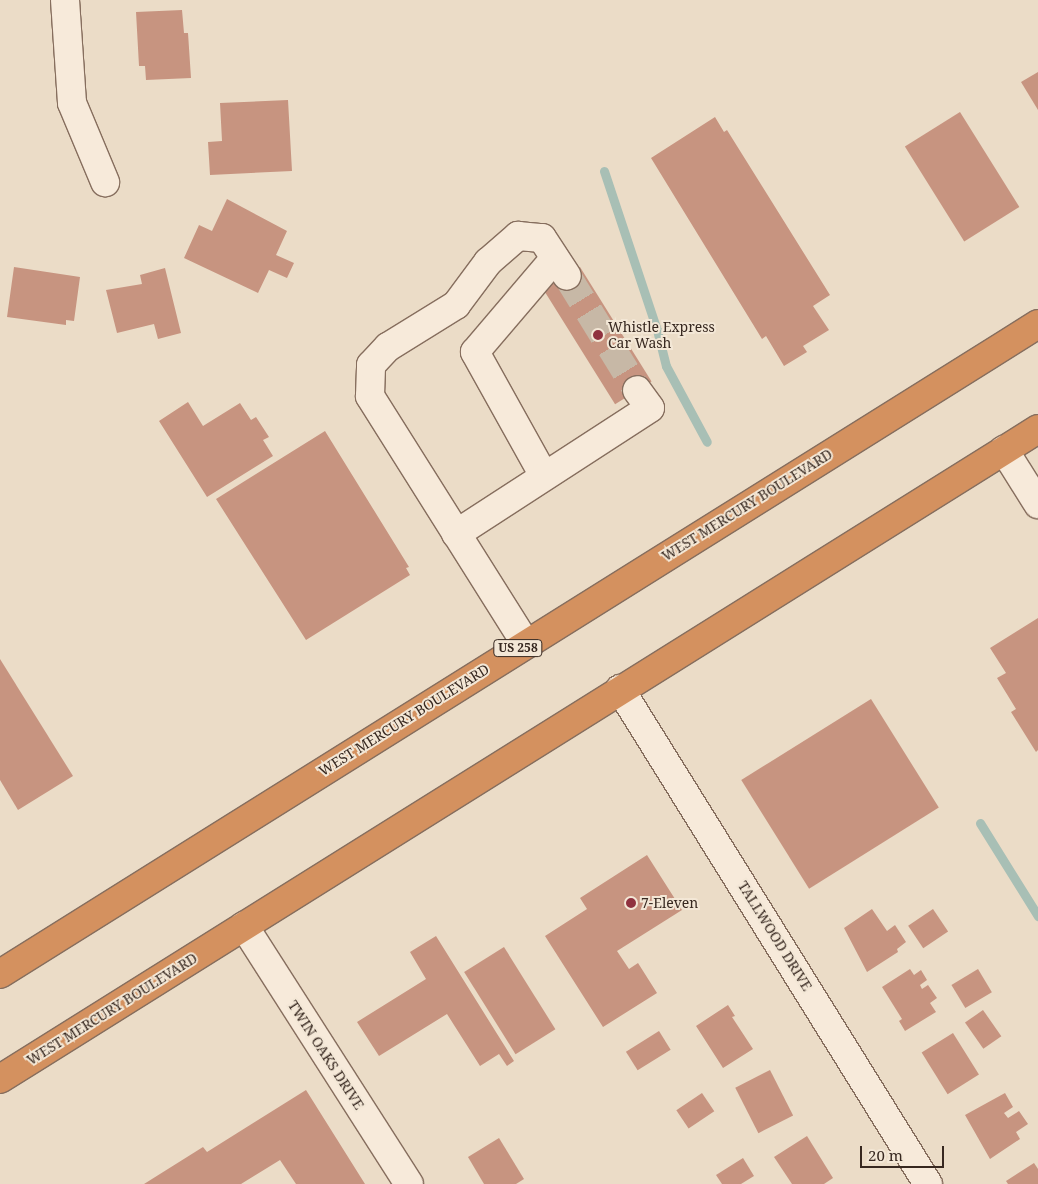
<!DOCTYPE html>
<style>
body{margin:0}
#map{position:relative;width:1038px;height:1184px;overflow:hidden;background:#ebdcc7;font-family:"Noto Serif",serif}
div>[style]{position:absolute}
.stream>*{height:9px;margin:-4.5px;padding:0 4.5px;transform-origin:4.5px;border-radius:4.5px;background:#a8bfb5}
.building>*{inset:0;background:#c79480;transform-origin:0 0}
.minor-tunnel>*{height:28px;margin-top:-14px;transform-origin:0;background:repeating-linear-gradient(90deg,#c7b8a6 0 28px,transparent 0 42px)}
.roads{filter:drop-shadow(1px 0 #866e5e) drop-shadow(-1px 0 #866e5e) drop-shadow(0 1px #866e5e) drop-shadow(0 -1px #866e5e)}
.minor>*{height:28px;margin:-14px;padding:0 14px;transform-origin:14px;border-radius:14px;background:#f7eada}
.highway>*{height:28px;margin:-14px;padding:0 14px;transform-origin:14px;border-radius:14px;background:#d4915f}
.dots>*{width:14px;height:14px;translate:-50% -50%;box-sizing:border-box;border:2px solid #f3e7d6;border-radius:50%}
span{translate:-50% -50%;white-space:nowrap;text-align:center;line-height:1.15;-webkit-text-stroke:4px #f3e7d6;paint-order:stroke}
.shield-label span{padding:1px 4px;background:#f3e7d6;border:1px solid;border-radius:4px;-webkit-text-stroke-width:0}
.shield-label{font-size:12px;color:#372820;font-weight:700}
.poi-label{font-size:14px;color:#372820}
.left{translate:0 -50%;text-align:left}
.street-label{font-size:14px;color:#372820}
.scale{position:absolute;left:860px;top:1146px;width:84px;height:22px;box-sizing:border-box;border:2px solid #372820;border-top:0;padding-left:6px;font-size:15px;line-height:18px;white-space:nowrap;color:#372820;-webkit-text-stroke:4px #f3e7d6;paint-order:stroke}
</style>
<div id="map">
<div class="stream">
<div style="left:604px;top:171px;width:168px;rotate:71.6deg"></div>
<div style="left:657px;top:330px;width:37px;rotate:76deg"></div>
<div style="left:666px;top:366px;width:86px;rotate:61.7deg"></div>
<div style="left:980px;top:823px;width:110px;rotate:58.1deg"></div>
</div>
<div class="building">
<div style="clip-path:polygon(182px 10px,184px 33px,188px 33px,191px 78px,146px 80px,145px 66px,139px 66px,136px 12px)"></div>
<div style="clip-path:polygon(1038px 72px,1038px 110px,1021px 82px)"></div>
<div style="clip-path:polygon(288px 100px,292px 171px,210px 175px,208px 142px,222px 141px,220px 103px)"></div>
<div style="left:960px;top:112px;width:112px;height:65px;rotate:58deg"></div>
<div style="clip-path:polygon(715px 117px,724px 132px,727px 130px,830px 295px,813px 306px,829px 330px,803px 346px,807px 352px,784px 366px,766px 336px,762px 339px,651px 158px)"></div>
<div style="clip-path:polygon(227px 199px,287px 231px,276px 255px,294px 263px,287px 278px,269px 270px,258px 293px,184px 258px,199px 225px,212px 231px)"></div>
<div style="clip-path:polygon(14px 267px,80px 277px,74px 321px,66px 320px,66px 325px,7px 317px)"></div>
<div style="left:580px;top:267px;width:135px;height:43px;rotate:58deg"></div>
<div style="clip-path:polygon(165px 268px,181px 333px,158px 339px,154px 324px,117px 333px,106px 290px,142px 284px,140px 275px)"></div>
<div style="clip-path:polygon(188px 402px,203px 426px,240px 403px,251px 420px,256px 417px,269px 437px,263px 440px,273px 456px,207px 497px,159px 421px)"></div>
<div style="clip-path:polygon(325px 431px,409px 567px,406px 568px,410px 575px,306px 640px,216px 499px)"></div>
<div style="clip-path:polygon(1038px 618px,1038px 750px,1036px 752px,1011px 712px,1016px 709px,997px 678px,1006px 673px,990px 648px)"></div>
<div style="clip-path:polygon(0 659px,73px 776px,18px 810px,0 780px)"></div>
<div style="left:871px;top:699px;width:128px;height:153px;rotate:58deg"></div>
<div style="clip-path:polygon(647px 855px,682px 910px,617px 951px,629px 969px,638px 963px,657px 993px,603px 1027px,545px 936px,587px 909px,580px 898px)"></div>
<div style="clip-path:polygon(872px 909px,887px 931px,895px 925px,906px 942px,897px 949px,898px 952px,867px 972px,844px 928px)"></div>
<div style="left:933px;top:909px;width:27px;height:30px;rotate:56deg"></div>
<div style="clip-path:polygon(436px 936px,514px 1061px,507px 1066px,499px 1054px,480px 1066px,447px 1014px,379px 1056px,357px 1022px,426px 979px,410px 952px)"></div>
<div style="left:504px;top:947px;width:97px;height:47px;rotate:58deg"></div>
<div style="clip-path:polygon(910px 969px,914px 975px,921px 970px,927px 980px,920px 985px,922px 989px,928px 985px,937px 998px,930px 1003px,936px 1012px,905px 1031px,899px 1021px,902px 1019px,882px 987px)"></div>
<div style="left:978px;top:969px;width:27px;height:31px;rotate:59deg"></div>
<div style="clip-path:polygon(728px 1005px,735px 1016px,732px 1017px,753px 1049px,723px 1068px,696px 1026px)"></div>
<div style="left:983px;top:1010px;width:32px;height:22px;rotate:55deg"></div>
<div style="left:659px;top:1031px;width:22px;height:39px;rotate:58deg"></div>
<div style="left:953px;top:1033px;width:49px;height:37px;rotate:58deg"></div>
<div style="left:770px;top:1070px;width:51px;height:39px;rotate:63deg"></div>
<div style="clip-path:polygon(306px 1090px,365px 1184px,296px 1184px,280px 1160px,241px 1184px,144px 1184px,203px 1147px,207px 1152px)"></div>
<div style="left:702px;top:1093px;width:22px;height:31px;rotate:56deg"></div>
<div style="clip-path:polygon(1005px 1093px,1013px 1107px,1004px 1113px,1008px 1118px,1019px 1111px,1028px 1124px,1016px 1132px,1020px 1139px,990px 1159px,965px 1115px)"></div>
<div style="clip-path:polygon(807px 1136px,833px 1178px,824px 1184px,792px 1184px,774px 1157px)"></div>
<div style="clip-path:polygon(499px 1138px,524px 1179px,516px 1184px,484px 1184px,468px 1157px)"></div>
<div style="clip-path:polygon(743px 1158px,754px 1176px,741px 1184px,722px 1184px,716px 1175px)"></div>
<div style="clip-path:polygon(1034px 1163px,1038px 1169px,1038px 1184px,1008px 1184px,1006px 1181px)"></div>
</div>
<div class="minor-tunnel">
<div style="left:567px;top:276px;width:134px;rotate:58.4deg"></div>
</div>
<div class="roads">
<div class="minor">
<div style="left:65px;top:0;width:103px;rotate:86.1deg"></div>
<div style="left:72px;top:103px;width:86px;rotate:67.3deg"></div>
<div style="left:1004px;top:450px;width:64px;rotate:57.8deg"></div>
<div style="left:544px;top:476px;width:142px;rotate:-119.1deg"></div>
<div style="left:475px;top:352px;width:123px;rotate:-49.6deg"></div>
<div style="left:456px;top:534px;width:231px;rotate:-33deg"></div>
<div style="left:650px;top:408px;width:22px;rotate:-126deg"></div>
<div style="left:526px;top:644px;width:293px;rotate:-122.2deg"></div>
<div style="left:370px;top:396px;width:31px;rotate:-88deg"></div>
<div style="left:371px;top:365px;width:25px;rotate:-47deg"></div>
<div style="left:388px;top:347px;width:80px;rotate:-31.7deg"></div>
<div style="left:456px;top:305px;width:54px;rotate:-53.3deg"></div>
<div style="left:488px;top:262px;width:40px;rotate:-41deg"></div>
<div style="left:518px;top:236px;width:24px;rotate:5deg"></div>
<div style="left:542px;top:238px;width:45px;rotate:56.7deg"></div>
<div style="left:620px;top:689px;width:583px;rotate:58.11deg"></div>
<div style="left:244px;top:926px;width:306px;rotate:57.4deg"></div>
</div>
<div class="highway">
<div style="left:0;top:974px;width:1225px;rotate:-32.05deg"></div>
<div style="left:0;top:1079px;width:1225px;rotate:-32.05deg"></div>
</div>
</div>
<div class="dots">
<div style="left:598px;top:335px;background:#90323f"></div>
<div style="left:631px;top:903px;background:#90323f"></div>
</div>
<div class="shield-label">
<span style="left:518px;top:648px">US 258</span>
</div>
<div class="poi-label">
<span class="left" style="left:608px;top:335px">Whistle Express<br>Car Wash</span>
<span class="left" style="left:641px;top:903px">7-Eleven</span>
</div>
<div class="street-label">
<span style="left:747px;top:505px;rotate:-32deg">WEST MERCURY BOULEVARD</span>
<span style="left:404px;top:720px;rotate:-32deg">WEST MERCURY BOULEVARD</span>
<span style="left:775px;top:936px;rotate:58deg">TALLWOOD DRIVE</span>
<span style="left:112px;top:1009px;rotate:-32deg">WEST MERCURY BOULEVARD</span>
<span style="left:326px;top:1055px;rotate:57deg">TWIN OAKS DRIVE</span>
</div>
<div class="scale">20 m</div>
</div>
